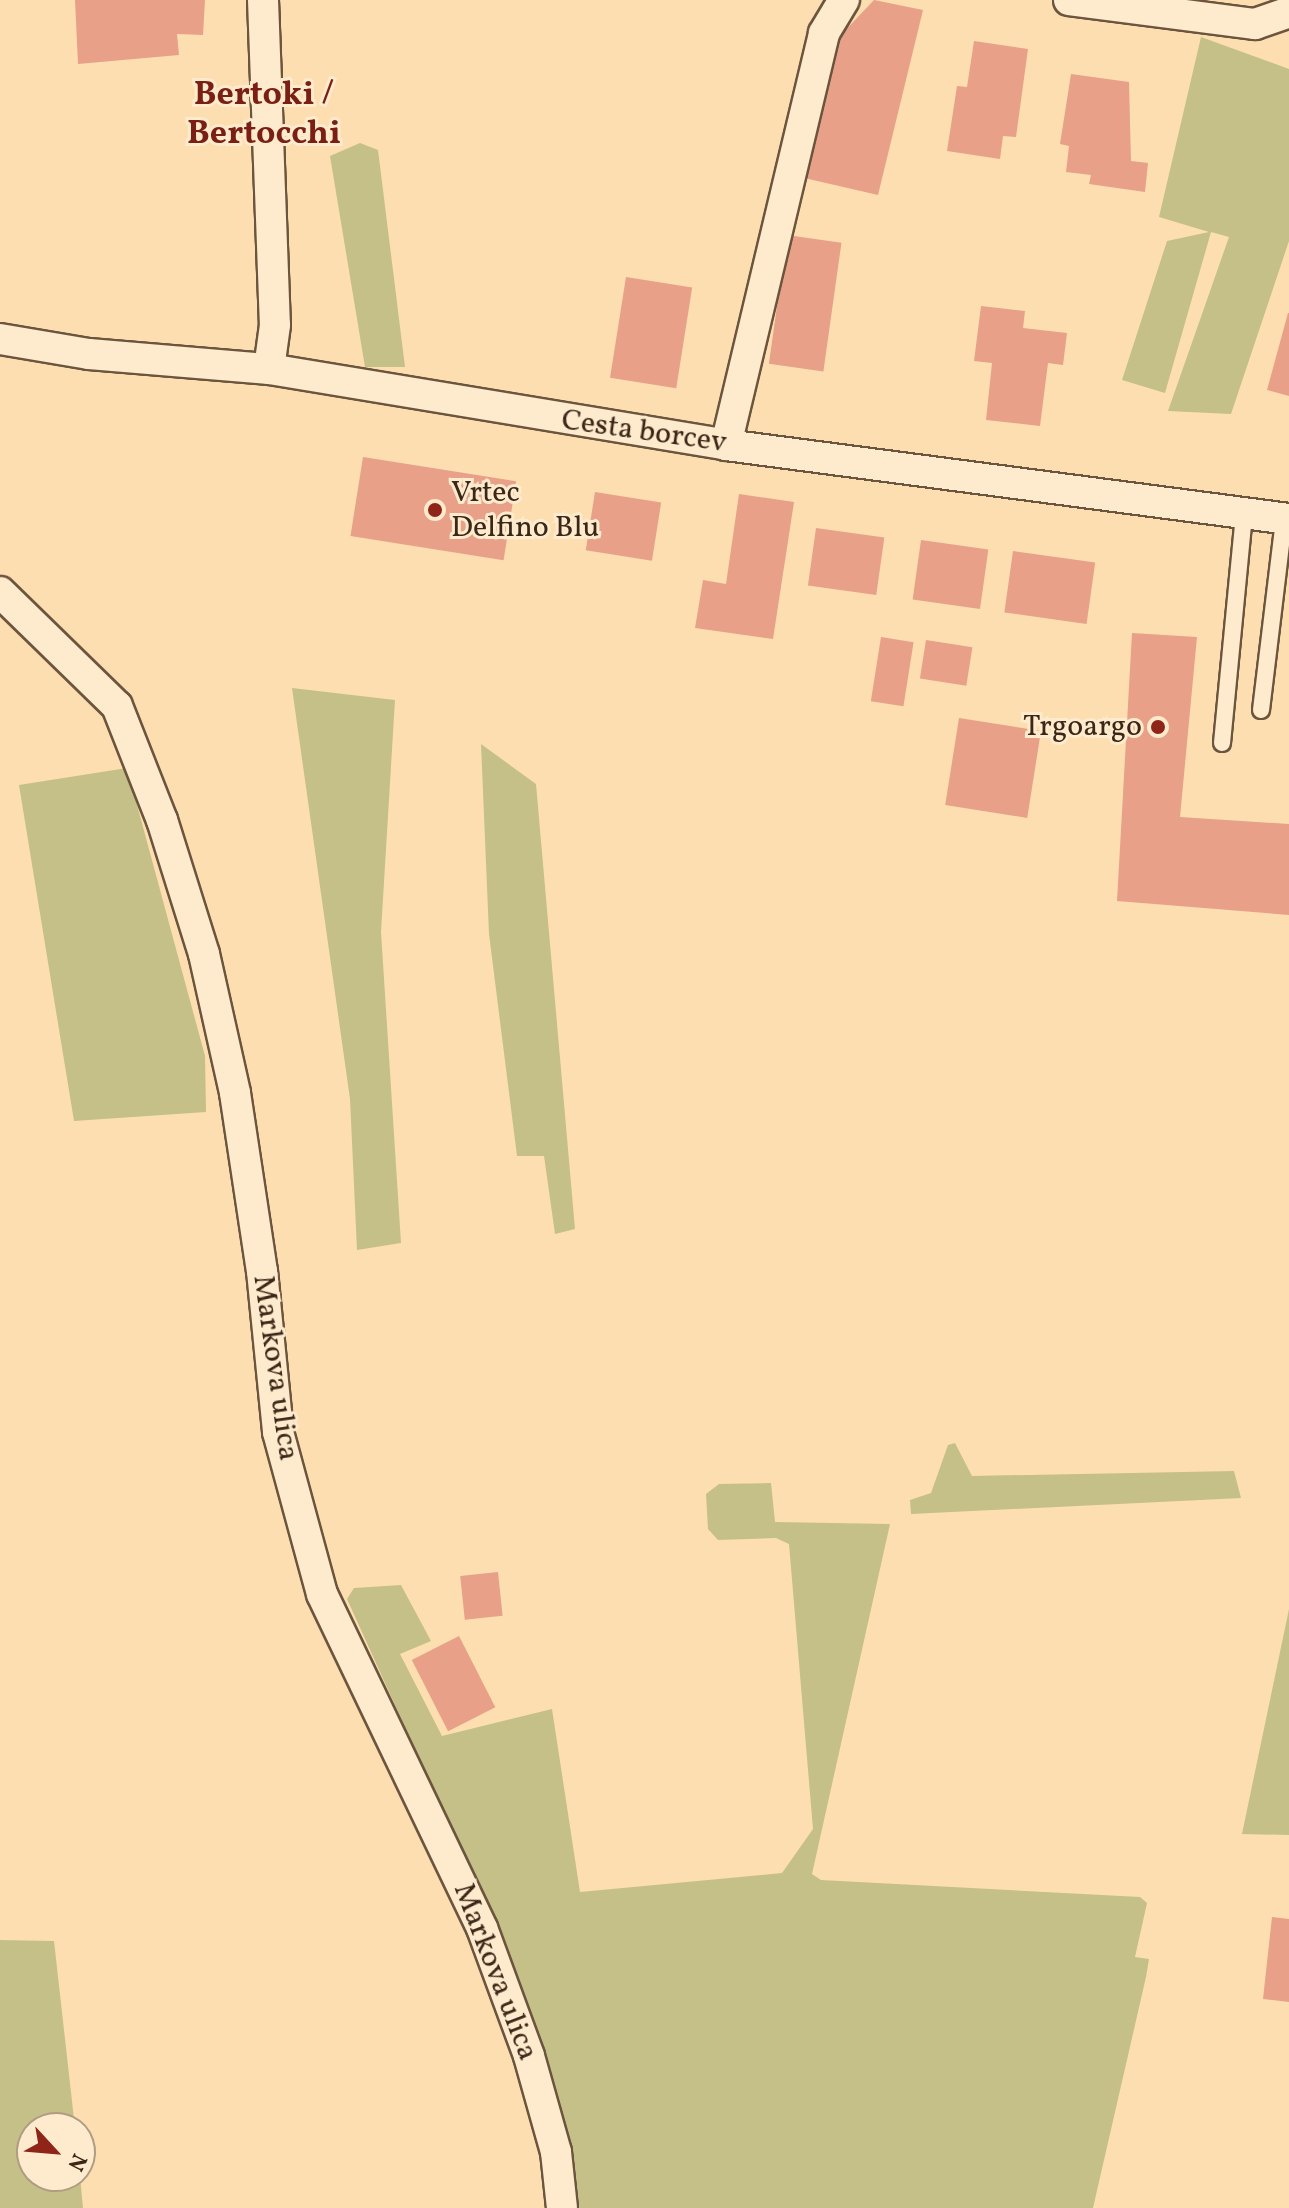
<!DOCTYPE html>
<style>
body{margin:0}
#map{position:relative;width:1289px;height:2208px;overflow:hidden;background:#fddeb0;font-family:Vollkorn,serif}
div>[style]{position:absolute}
.green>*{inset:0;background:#c5c087}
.building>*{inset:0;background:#e8a088;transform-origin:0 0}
.roads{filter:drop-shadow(2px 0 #6b553e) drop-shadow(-2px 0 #6b553e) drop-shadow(0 2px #6b553e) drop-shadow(0 -2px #6b553e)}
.lane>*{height:16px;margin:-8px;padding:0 8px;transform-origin:8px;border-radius:8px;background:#feeacc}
.street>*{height:30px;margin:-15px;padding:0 15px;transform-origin:15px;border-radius:15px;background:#feeacc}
.dots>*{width:22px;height:22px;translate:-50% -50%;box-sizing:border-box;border:4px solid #feeacc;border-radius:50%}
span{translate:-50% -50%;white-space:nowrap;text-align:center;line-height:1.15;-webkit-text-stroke:6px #feeacc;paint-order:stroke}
.street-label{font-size:30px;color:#3a2718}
.poi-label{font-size:30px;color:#3a2718}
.left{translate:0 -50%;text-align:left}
.right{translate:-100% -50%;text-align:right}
.quarter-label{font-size:34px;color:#7a1f14;font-weight:700}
.north{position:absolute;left:16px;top:2112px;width:80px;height:80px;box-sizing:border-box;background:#feeacc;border:2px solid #b09c84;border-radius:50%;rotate:116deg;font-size:22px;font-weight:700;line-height:32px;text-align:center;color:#3a2718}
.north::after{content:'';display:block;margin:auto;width:28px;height:36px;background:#8f2418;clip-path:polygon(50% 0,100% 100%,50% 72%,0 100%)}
</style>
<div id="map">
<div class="green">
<div style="clip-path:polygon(1201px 37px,1289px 69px,1289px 241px,1231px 414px,1168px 411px,1229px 237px,1211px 232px,1165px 393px,1122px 380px,1167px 241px,1209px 232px,1159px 217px)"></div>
<div style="clip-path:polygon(360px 143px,378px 150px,405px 367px,365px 367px,330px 156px)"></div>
<div style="clip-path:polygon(292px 688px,395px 700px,381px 932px,401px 1243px,357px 1250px,350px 1099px)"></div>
<div style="clip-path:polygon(481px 744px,536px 784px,575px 1229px,555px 1234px,544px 1156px,517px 1156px,489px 934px)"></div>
<div style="clip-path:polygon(127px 768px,205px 1056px,206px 1112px,74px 1121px,19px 785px)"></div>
<div style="clip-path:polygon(955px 1443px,972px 1476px,1234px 1471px,1241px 1498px,911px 1514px,910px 1500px,931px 1493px,948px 1445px)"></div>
<div style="clip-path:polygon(771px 1483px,775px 1522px,890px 1524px,812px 1874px,821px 1880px,1140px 1897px,1147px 1903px,1135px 1957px,1149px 1959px,1146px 1977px,1093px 2208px,576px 2208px,486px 1906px,347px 1599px,354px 1588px,401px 1585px,431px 1641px,400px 1654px,442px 1736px,552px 1709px,580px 1892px,782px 1873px,813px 1829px,789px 1544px,776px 1538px,718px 1540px,708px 1529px,706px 1494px,719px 1484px)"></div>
<div style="clip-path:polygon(1289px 1609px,1289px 1835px,1242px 1834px)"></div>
<div style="clip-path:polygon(0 1940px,54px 1941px,75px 2128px,32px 2128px,32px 2176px,80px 2176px,83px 2208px,0 2208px)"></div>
</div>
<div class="building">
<div style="clip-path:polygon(75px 0,205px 0,203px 35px,177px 34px,179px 55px,78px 64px)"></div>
<div style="clip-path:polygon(874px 0,923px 10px,878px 195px,800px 177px,837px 39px)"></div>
<div style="clip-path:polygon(974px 41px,1028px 49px,1016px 137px,1003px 136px,1000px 159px,947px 151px,957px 86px,967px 87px)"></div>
<div style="clip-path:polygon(1071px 74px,1129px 82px,1131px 161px,1148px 163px,1145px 192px,1089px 184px,1091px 175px,1066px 172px,1069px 146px,1060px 144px)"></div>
<div style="left:787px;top:235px;width:55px;height:130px;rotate:8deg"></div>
<div style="left:626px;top:277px;width:67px;height:102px;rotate:9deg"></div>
<div style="clip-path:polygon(981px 306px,1025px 311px,1023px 328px,1067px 333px,1063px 365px,1048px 363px,1040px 426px,986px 420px,992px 363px,974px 361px)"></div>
<div style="clip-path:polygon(1288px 313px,1289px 313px,1289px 396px,1267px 390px)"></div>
<div style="left:363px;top:457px;width:155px;height:80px;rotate:9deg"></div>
<div style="left:595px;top:492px;width:67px;height:59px;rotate:9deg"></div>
<div style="clip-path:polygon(739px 494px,794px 502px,773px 639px,695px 628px,703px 580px,726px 584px)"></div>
<div style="left:816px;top:528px;width:69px;height:58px;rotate:8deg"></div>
<div style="left:921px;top:540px;width:68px;height:60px;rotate:8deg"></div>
<div style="left:1013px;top:551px;width:83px;height:62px;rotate:8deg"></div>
<div style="clip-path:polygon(1132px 633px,1197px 637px,1180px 817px,1289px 824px,1289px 915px,1117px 901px)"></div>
<div style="left:881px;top:637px;width:33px;height:65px;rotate:9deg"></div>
<div style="left:926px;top:640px;width:47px;height:39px;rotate:9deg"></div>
<div style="left:959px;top:718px;width:83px;height:88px;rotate:9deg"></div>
<div style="left:498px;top:1572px;width:44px;height:38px;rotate:84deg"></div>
<div style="left:459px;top:1636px;width:80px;height:53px;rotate:63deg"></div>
<div style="clip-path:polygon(1272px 1917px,1289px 1919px,1289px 2002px,1263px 1999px)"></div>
</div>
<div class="roads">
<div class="lane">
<div style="left:1261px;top:710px;width:190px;rotate:-83.1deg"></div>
<div style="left:1222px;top:743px;width:229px;rotate:-84.5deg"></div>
</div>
<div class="street">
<div style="left:263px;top:0;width:325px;rotate:87.9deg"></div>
<div style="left:275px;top:325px;width:44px;rotate:97.8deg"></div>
<div style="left:1069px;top:0;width:188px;rotate:7.4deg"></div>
<div style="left:1255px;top:24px;width:36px;rotate:-19deg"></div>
<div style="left:0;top:339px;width:90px;rotate:9.6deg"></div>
<div style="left:89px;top:354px;width:181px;rotate:4.8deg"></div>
<div style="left:269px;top:369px;width:463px;rotate:9.4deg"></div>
<div style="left:726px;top:445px;width:568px;rotate:7.49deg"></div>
<div style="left:726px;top:445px;width:423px;rotate:-76.6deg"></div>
<div style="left:824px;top:33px;width:39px;rotate:-59deg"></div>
<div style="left:0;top:592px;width:163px;rotate:44.3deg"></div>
<div style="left:117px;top:706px;width:123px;rotate:68.5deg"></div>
<div style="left:162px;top:820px;width:140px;rotate:72.6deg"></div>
<div style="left:204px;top:954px;width:142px;rotate:77.4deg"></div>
<div style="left:235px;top:1093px;width:180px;rotate:81.4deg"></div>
<div style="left:262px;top:1271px;width:162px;rotate:84.3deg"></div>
<div style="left:278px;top:1432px;width:168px;rotate:74.8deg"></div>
<div style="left:322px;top:1594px;width:370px;rotate:64.4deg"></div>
<div style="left:482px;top:1928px;width:136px;rotate:69.8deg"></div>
<div style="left:529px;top:2056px;width:100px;rotate:74.3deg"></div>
<div style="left:556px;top:2152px;width:56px;rotate:83.9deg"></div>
</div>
</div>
<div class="dots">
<div style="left:435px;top:510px;background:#8f2418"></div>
<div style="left:1158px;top:727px;background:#8f2418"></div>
</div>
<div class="street-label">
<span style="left:644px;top:432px;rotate:8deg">Cesta borcev</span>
<span style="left:275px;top:1368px;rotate:82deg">Markova ulica</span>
<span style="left:495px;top:1972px;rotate:69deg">Markova ulica</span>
</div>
<div class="poi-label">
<span class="left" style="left:451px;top:510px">Vrtec<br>Delfino Blu</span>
<span class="right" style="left:1142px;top:727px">Trgoargo</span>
</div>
<div class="quarter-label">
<span style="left:264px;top:115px">Bertoki /<br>Bertocchi</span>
</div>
<div class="north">N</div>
</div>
